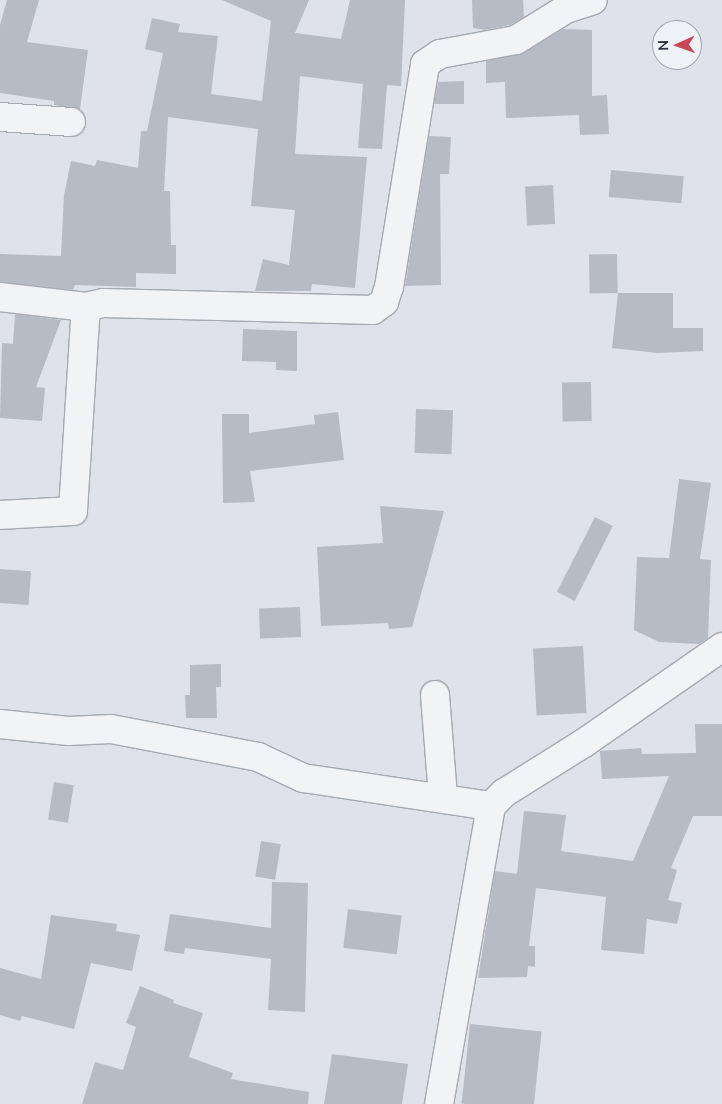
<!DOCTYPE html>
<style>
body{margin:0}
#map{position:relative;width:722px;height:1104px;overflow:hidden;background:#dfe2e8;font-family:Mulish,sans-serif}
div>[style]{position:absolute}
.building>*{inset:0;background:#b6bbc4;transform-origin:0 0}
.roads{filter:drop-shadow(1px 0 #a4a9b2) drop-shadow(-1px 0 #a4a9b2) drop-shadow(0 1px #a4a9b2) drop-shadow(0 -1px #a4a9b2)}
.street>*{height:28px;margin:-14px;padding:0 14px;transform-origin:14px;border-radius:14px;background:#f1f3f6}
span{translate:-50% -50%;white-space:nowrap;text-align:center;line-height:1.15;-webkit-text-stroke:4px #eef1f5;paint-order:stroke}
.north{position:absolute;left:652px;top:20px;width:50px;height:50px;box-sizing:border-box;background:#eef1f5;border:1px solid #9fa3ac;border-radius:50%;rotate:268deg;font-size:14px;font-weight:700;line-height:20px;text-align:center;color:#282f3e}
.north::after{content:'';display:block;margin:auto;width:18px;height:22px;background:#c94756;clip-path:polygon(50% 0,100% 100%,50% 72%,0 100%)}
</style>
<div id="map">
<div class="building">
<div style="clip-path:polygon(7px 0,39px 0,27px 42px,88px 50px,80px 109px,54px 105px,54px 101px,0 93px,0 25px)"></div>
<div style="clip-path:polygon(222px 0,309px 0,295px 33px,341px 39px,350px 0,405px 0,401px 86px,387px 85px,382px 149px,358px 148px,363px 84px,300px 76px,295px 154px,367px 157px,355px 288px,312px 284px,311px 291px,255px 291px,263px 259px,289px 265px,295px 210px,251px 206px,258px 129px,168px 117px,164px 191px,170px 191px,171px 245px,176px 245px,176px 274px,136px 273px,136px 287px,75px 285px,73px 290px,0 282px,0 254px,61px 256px,64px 195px,71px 161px,95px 166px,97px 160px,138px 168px,141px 131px,147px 131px,163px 53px,145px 49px,152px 18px,180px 24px,178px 32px,218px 36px,211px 94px,262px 101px,271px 21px)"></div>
<div style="clip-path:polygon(472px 0,523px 0,524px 17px,510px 25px,485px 30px,473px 28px)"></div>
<div style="clip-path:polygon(563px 29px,592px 30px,592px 96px,607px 95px,609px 134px,580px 135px,579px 115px,506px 118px,505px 82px,486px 83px,486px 61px,524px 53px)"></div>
<div style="clip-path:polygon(464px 81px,464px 104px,434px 104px,438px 82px)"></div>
<div style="clip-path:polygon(429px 136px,451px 137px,449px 174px,440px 174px,441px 285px,405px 286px)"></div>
<div style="left:611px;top:170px;width:73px;height:27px;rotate:5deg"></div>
<div style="left:553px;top:185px;width:39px;height:28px;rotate:87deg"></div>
<div style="left:617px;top:254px;width:39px;height:28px;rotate:89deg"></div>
<div style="clip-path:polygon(618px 293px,673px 293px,673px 328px,703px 328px,703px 351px,658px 353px,612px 348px)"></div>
<div style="clip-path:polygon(15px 314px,61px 320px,36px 387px,45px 388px,42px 421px,0 418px,2px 343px,13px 344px)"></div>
<div style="clip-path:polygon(243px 329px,297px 331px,297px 371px,276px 370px,276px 362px,242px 361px)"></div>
<div style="left:591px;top:382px;width:39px;height:29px;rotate:89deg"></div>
<div style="left:416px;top:409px;width:37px;height:44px;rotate:2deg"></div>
<div style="clip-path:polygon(338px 412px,344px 460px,250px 471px,255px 502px,223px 503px,222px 414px,249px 414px,249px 433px,315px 424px,314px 415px)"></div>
<div style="clip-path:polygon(679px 479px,711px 483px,700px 559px,711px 560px,708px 638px,699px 644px,659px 642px,634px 630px,637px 557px,669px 558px)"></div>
<div style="clip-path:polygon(380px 506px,444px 511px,412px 627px,389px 629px,388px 623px,321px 626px,317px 547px,383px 543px)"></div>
<div style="left:595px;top:517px;width:20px;height:84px;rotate:27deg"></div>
<div style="left:0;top:569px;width:31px;height:34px;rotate:4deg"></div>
<div style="left:300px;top:607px;width:30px;height:41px;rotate:88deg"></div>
<div style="left:583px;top:646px;width:67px;height:50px;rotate:87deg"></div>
<div style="clip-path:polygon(221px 664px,221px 687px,216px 687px,217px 718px,186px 718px,185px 695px,190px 695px,190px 665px)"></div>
<div style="clip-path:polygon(695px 724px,722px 724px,722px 816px,693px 816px,671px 868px,677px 870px,668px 900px,682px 903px,677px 924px,647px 919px,644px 954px,601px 950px,606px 897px,536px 888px,529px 946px,535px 946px,535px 967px,528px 966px,527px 977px,478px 978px,495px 871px,517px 874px,524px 811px,566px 815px,561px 851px,633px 861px,669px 776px,602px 779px,600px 751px,641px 748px,642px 754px,696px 753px)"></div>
<div style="left:54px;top:782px;width:20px;height:38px;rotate:9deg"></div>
<div style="left:261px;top:841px;width:20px;height:36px;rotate:9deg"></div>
<div style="clip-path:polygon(272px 882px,308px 883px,305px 1012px,268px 1010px,271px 959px,185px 948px,184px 954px,164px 951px,170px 914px,271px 928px)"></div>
<div style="left:348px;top:909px;width:54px;height:39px;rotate:7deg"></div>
<div style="clip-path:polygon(51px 915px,117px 924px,116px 931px,140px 935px,132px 971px,91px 963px,74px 1029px,22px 1016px,20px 1021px,0 1015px,0 968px,41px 979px)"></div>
<div style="clip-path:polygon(140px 986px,174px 1000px,173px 1003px,203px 1013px,189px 1057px,233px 1073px,231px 1079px,309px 1092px,308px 1104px,82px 1104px,95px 1062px,123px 1070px,136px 1027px,126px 1023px)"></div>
<div style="left:470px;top:1024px;width:72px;height:80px;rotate:6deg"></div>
<div style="clip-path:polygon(332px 1054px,408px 1064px,402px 1104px,324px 1104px)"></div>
</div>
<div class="roads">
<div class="street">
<div style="left:0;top:117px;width:71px;rotate:4deg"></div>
<div style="left:0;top:297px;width:87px;rotate:6.6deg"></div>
<div style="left:86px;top:307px;width:18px;rotate:-13deg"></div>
<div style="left:104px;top:303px;width:269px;rotate:1.5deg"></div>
<div style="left:373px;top:310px;width:14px;rotate:-36deg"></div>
<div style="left:384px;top:302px;width:16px;rotate:-72deg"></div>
<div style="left:389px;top:287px;width:226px;rotate:-80.8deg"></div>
<div style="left:425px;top:64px;width:18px;rotate:-34deg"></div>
<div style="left:440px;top:54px;width:77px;rotate:-10.4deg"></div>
<div style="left:516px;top:40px;width:59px;rotate:-31.8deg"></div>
<div style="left:566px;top:9px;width:28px;rotate:-18deg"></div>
<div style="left:0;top:515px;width:73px;rotate:-3.1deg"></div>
<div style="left:73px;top:511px;width:204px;rotate:-86.4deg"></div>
<div style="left:435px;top:695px;width:102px;rotate:85.5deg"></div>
<div style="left:0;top:724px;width:69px;rotate:5.8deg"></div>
<div style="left:69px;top:731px;width:42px;rotate:-2.7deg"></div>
<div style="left:111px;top:729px;width:150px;rotate:10.8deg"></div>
<div style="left:258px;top:757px;width:50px;rotate:25deg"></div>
<div style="left:303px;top:778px;width:190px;rotate:8.5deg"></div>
<div style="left:491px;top:806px;width:18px;rotate:-45deg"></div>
<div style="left:504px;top:793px;width:94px;rotate:-32deg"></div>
<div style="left:584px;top:743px;width:168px;rotate:-34.8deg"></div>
<div style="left:439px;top:1104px;width:303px;rotate:-80.1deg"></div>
</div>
</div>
<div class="north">N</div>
</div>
